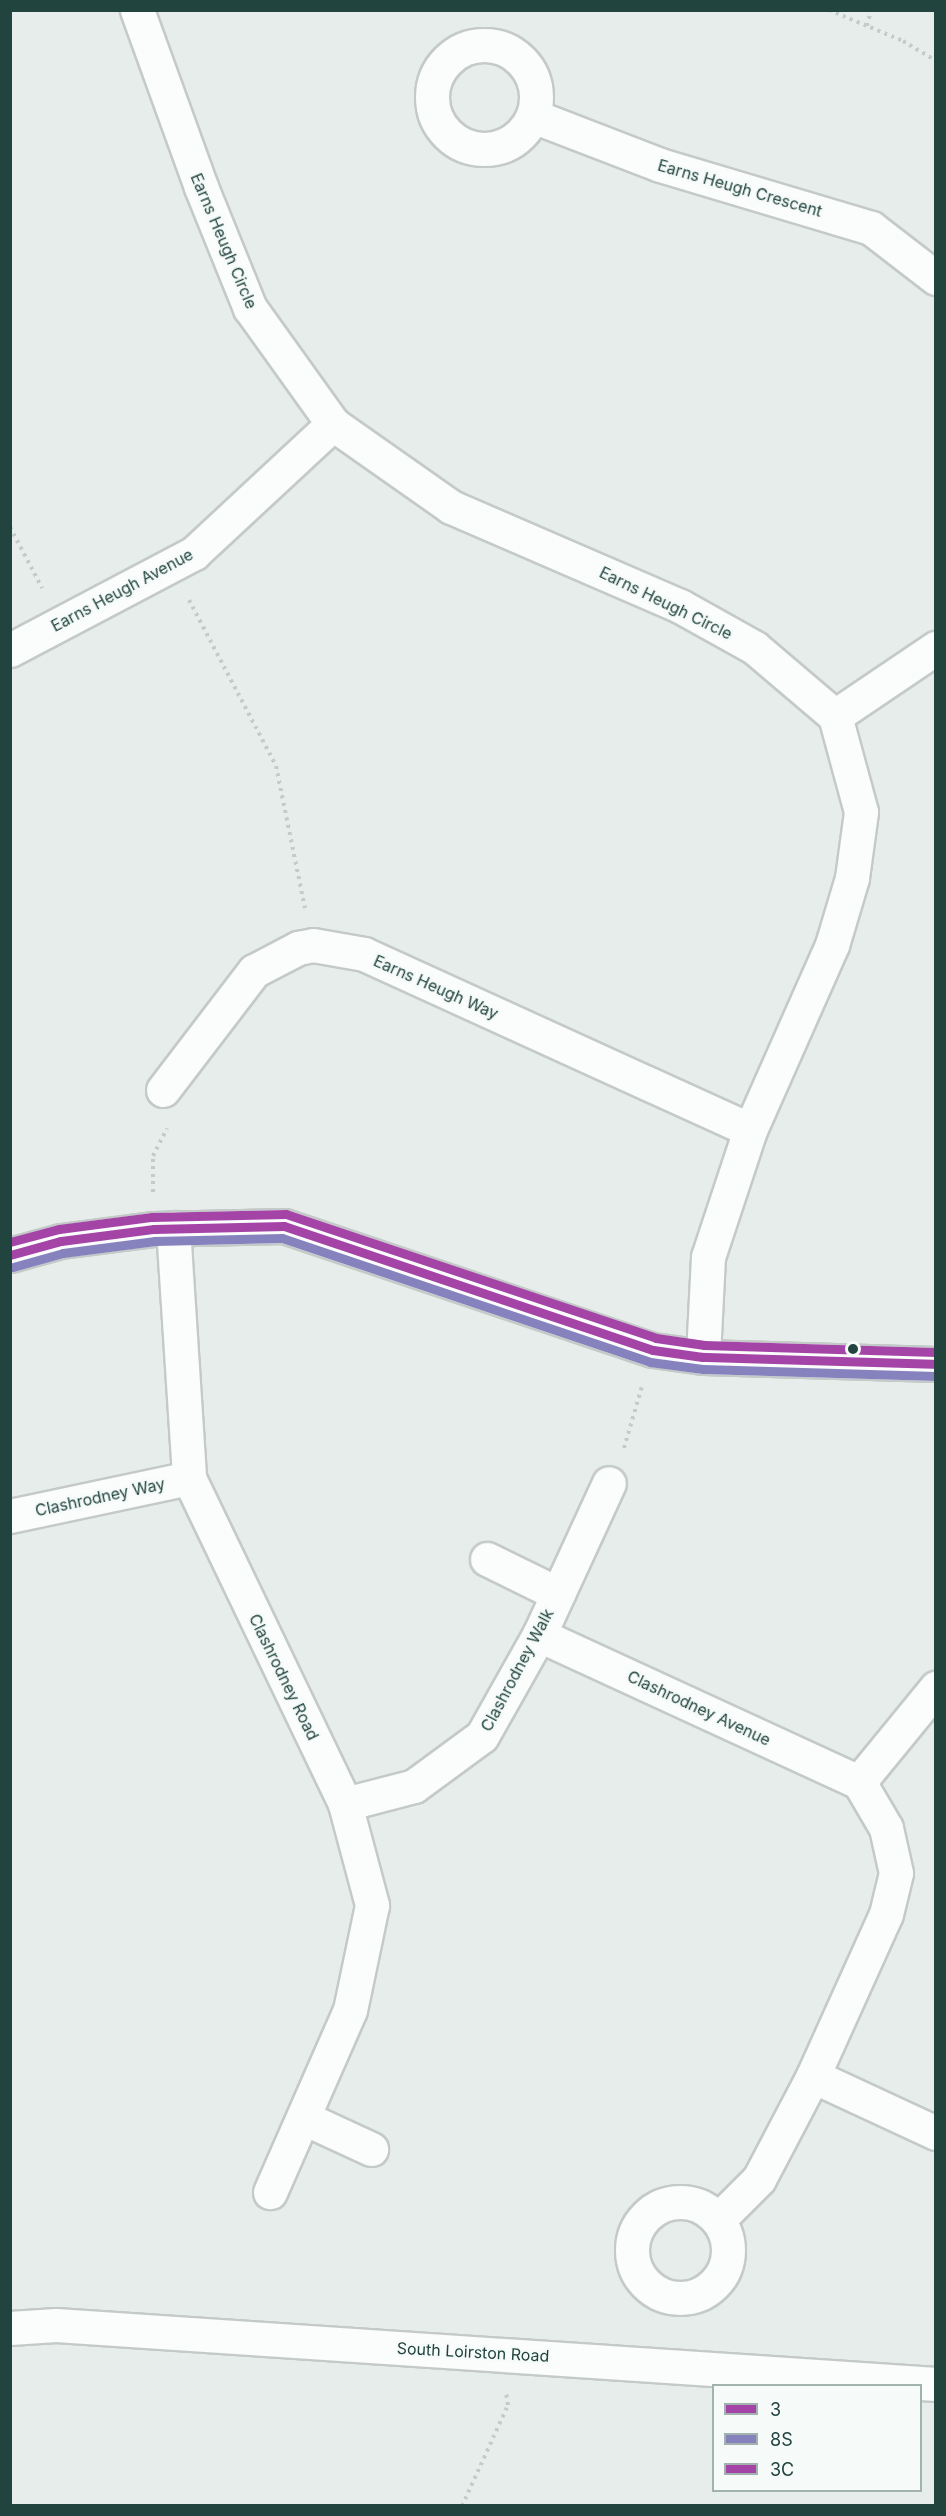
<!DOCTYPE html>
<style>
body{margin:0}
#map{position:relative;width:946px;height:2516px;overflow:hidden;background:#e7edeb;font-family:Inter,sans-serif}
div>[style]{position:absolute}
.path>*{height:4px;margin-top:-2px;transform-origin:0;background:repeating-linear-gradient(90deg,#c2cccb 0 3px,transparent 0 7.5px)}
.roads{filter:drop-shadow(2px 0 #c4cac8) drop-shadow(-2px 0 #c4cac8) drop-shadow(0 2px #c4cac8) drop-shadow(0 -2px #c4cac8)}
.street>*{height:33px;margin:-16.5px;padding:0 16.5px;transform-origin:16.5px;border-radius:16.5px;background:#fbfcfc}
.street>.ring{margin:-16.5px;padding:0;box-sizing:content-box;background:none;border:33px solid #fbfcfc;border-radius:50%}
.secondary>*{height:33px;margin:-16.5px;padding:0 16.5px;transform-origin:16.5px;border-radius:16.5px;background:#fbfcfc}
.bus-1>*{height:9px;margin:-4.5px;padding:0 4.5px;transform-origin:4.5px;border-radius:4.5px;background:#a444a6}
.bus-2>*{height:9px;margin:-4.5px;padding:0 4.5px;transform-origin:4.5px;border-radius:4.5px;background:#8682be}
.bus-3>*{height:9px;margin:-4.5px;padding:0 4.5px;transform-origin:4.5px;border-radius:4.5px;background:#a444a6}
.dots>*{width:16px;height:16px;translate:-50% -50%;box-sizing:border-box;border:3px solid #f6fbf9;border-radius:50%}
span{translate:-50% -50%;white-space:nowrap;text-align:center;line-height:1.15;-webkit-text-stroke:5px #f6fbf9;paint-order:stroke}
.street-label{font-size:16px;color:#21443f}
.frame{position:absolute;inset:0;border:12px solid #21443f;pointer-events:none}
.legend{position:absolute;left:712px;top:2384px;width:210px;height:108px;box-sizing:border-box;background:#f6fbf9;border:2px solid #a1b2af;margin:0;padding:8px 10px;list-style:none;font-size:18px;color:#21443f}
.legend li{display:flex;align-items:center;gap:12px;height:30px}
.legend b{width:30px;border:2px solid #a1b2af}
</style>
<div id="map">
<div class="path">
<div style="left:829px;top:10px;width:80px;rotate:22.7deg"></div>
<div style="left:903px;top:41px;width:39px;rotate:31deg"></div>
<div style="left:867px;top:26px;width:16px;rotate:-76deg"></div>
<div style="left:10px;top:527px;width:69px;rotate:62.3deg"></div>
<div style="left:189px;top:600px;width:187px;rotate:62.3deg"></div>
<div style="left:276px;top:766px;width:145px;rotate:78.5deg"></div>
<div style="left:153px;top:1192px;width:36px;rotate:-90deg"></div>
<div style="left:153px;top:1156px;width:31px;rotate:-63deg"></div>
<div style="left:624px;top:1448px;width:65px;rotate:-73.8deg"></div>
<div style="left:462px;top:2506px;width:111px;rotate:-65.5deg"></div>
<div style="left:508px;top:2405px;width:12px;rotate:-99deg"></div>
</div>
<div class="roads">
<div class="street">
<div style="left:137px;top:10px;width:188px;rotate:70.1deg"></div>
<div style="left:201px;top:187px;width:131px;rotate:68deg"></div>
<div style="left:250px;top:308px;width:143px;rotate:54.4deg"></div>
<div style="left:333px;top:424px;width:144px;rotate:35.1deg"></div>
<div style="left:451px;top:507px;width:249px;rotate:23.4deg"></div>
<div style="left:680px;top:606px;width:86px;rotate:29.2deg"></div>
<div style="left:755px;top:648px;width:105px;rotate:40.4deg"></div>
<div style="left:835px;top:716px;width:99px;rotate:74.8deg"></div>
<div style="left:861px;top:812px;width:67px;rotate:97.8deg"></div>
<div style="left:852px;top:878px;width:70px;rotate:106.6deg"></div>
<div style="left:832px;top:945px;width:202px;rotate:113.9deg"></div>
<div style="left:750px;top:1130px;width:134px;rotate:108.3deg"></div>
<div style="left:708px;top:1257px;width:100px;rotate:92.9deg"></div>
<div class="ring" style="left:432px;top:45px;width:71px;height:71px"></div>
<div style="left:533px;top:116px;width:136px;rotate:21.1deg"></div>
<div style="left:660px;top:165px;width:220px;rotate:16.6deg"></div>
<div style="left:871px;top:228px;width:82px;rotate:37.6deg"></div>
<div style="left:10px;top:650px;width:208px;rotate:-27.8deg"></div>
<div style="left:194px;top:553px;width:190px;rotate:-42.9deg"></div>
<div style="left:835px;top:716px;width:122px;rotate:-34deg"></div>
<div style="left:163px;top:1090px;width:150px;rotate:-52.6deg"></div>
<div style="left:254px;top:971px;width:50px;rotate:-27.6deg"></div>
<div style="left:298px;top:948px;width:15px;rotate:-11deg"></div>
<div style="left:313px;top:945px;width:52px;rotate:10deg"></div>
<div style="left:364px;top:954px;width:424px;rotate:24.5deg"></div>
<div style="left:173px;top:1228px;width:251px;rotate:86.3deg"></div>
<div style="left:189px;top:1478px;width:361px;rotate:64.4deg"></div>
<div style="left:345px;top:1804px;width:105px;rotate:75deg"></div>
<div style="left:372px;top:1905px;width:107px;rotate:101.8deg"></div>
<div style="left:350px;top:2010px;width:199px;rotate:113.7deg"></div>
<div style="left:10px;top:1516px;width:183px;rotate:-12deg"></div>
<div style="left:487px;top:1559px;width:79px;rotate:26.2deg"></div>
<div style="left:539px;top:1635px;width:352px;rotate:24.7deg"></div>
<div style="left:859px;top:1782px;width:53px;rotate:59.6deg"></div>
<div style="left:886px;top:1828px;width:46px;rotate:77.5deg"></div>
<div style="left:896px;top:1873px;width:42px;rotate:103.7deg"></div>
<div style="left:886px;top:1914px;width:178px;rotate:114.3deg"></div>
<div style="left:813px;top:2076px;width:116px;rotate:117.7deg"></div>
<div style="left:759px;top:2179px;width:58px;rotate:135deg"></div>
<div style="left:859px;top:1782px;width:122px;rotate:-50.7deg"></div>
<div style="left:345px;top:1804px;width:71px;rotate:-14.6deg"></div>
<div style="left:414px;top:1786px;width:84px;rotate:-36.3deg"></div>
<div style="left:482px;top:1736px;width:116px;rotate:-60.6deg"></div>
<div style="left:539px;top:1635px;width:167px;rotate:-65.3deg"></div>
<div style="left:813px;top:2076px;width:136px;rotate:24.9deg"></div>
<div style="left:304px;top:2118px;width:74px;rotate:24.8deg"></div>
<div class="ring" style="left:632px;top:2202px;width:63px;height:63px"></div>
<div style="left:10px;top:2328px;width:46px;rotate:-3.7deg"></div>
<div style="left:56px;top:2325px;width:882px;rotate:3.84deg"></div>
</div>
<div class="secondary">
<div style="left:10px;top:1255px;width:53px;rotate:-15.4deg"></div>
<div style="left:61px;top:1241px;width:94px;rotate:-7.4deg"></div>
<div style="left:154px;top:1229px;width:130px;rotate:-1.3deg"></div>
<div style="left:284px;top:1226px;width:389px;rotate:18.6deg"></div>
<div style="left:653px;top:1350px;width:50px;rotate:8deg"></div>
<div style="left:703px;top:1357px;width:233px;rotate:1.7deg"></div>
</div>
</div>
<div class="bus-1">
<div style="left:10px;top:1255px;width:53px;rotate:-15.4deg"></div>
<div style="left:61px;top:1241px;width:94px;rotate:-7.4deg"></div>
<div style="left:154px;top:1229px;width:130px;rotate:-1.3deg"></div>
<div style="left:284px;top:1226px;width:389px;rotate:18.6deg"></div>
<div style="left:653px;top:1350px;width:50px;rotate:8deg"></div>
<div style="left:703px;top:1357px;width:233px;rotate:1.7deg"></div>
</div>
<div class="bus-2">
<div style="left:13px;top:1267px;width:52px;rotate:-15.6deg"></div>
<div style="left:63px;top:1253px;width:93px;rotate:-7.4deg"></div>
<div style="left:155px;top:1241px;width:127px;rotate:-1.4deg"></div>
<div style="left:282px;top:1238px;width:388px;rotate:18.6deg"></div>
<div style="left:650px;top:1362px;width:53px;rotate:7.5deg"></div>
<div style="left:703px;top:1369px;width:233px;rotate:1.7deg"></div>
</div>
<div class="bus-3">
<div style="left:10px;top:1242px;width:51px;rotate:-14.9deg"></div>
<div style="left:59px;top:1229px;width:94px;rotate:-7.4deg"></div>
<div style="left:152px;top:1217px;width:134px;rotate:-1.3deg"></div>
<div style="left:286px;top:1214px;width:390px;rotate:18.5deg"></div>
<div style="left:656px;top:1338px;width:49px;rotate:8.3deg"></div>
<div style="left:704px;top:1345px;width:232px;rotate:1.7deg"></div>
</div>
<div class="dots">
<div style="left:853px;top:1349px;background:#21443f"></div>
</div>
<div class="street-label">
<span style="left:740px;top:188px;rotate:16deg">Earns Heugh Crescent</span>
<span style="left:224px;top:241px;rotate:67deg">Earns Heugh Circle</span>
<span style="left:122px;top:590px;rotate:-28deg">Earns Heugh Avenue</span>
<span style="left:666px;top:603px;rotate:26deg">Earns Heugh Circle</span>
<span style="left:436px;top:987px;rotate:24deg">Earns Heugh Way</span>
<span style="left:100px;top:1497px;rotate:-12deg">Clashrodney Way</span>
<span style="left:517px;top:1670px;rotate:-62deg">Clashrodney Walk</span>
<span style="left:284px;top:1677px;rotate:64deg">Clashrodney Road</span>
<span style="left:699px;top:1708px;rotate:25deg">Clashrodney Avenue</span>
<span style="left:473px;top:2352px;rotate:3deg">South Loirston Road</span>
</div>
<div class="frame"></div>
<ul class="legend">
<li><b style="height:8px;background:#a444a6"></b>3</li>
<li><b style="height:8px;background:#8682be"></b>8S</li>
<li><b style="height:8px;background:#a444a6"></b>3C</li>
</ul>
</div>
